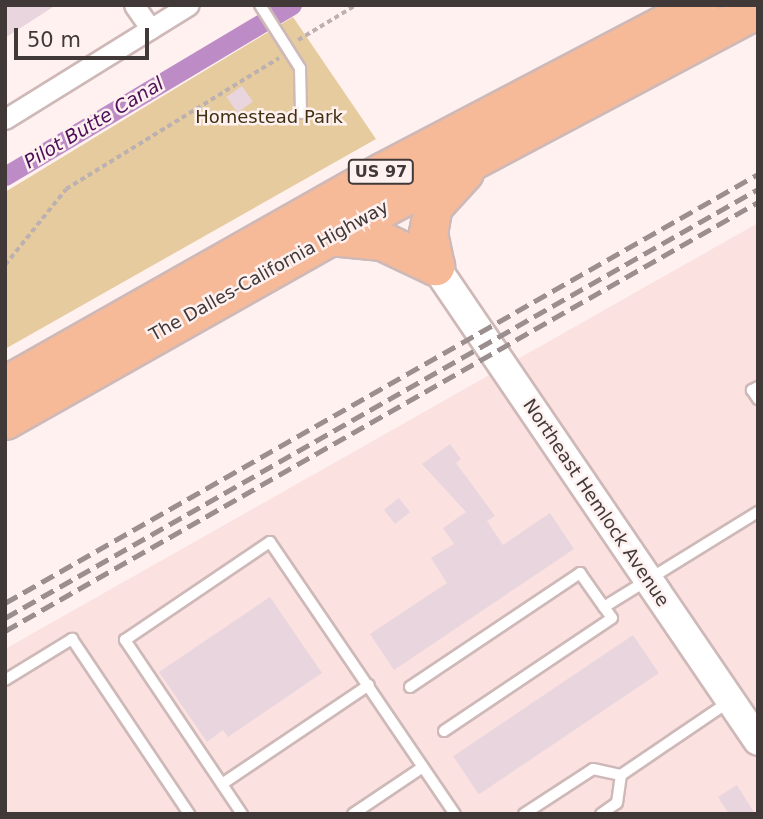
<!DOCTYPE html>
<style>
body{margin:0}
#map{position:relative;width:763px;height:819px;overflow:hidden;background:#fef1f0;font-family:"DejaVu Sans",sans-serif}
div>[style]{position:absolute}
.built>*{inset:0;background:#fbe2e1}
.green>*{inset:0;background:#e6cb9f}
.canal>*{height:19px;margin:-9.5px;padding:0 9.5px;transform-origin:9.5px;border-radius:9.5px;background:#bd8cc7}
.building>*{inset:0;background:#e9d5de;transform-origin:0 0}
.path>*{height:3.5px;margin-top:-1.75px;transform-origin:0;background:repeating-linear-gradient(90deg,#bcb1b0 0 5px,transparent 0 8.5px)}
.roads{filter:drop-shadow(2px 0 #ceb9b8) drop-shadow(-2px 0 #ceb9b8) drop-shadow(0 2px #ceb9b8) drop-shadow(0 -2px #ceb9b8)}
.lane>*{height:10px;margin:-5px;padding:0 5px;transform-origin:5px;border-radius:5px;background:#fff}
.street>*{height:19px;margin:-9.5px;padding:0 9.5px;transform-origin:9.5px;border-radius:9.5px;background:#fff}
.secondary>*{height:28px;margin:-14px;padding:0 14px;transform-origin:14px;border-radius:14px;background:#fff}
.highway>*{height:37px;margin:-18.5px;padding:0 18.5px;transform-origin:18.5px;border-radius:18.5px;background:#f6ba99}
.rail>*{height:5px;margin-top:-2.5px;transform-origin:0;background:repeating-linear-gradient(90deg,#9a8f8e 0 14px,transparent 0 21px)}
span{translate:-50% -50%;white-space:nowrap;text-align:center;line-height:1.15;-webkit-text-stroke:5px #fef1f0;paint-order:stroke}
.shield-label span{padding:2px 5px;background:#fef1f0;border:2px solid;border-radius:5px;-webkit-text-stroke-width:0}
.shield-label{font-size:16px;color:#413838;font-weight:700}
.park-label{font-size:18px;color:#413011}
.street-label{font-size:18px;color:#413838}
.water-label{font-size:19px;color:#4c0f58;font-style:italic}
.frame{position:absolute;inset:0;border:7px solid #413838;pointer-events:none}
.scale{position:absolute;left:14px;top:28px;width:135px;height:32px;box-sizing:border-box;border:4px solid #413838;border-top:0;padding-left:9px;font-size:21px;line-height:24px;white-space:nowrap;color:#413838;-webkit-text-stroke:5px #fef1f0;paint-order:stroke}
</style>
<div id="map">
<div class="built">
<div style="clip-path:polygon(758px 223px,758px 814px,5px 814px,5px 649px)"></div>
</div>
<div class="green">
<div style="clip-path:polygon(293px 17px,376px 139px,5px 349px,5px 192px)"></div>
</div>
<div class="canal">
<div style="left:5px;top:176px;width:334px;rotate:-30.8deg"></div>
</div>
<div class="building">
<div style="clip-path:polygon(5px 5px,56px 5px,5px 38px)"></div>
<div style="left:242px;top:86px;width:19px;height:19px;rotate:55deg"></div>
<div style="clip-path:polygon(450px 444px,461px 459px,456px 463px,495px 516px,487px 521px,503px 545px,550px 513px,574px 549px,394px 670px,370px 634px,447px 583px,431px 558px,454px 544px,443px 528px,466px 512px,422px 464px)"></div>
<div style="left:399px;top:498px;width:18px;height:19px;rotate:52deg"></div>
<div style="clip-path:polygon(270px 597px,322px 673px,228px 737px,223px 730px,207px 742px,159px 672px)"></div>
<div style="left:633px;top:635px;width:46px;height:217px;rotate:56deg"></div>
<div style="clip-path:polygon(737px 785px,755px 814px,729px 814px,718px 797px)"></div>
</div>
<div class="path">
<div style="left:298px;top:40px;width:68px;rotate:-31.1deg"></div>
<div style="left:5px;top:265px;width:97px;rotate:-51.2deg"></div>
<div style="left:66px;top:189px;width:250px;rotate:-31.6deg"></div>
</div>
<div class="roads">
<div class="lane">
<div style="left:260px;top:5px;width:75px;rotate:57.6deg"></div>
<div style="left:300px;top:68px;width:45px;rotate:88.7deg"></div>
<div style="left:758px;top:387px;width:7px;rotate:153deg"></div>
<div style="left:752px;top:390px;width:11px;rotate:56deg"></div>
<div style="left:5px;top:680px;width:79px;rotate:-31.5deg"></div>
<div style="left:72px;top:639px;width:211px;rotate:56.2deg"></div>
<div style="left:410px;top:687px;width:205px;rotate:-33.8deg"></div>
<div style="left:580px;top:573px;width:42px;rotate:54.8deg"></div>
<div style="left:444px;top:731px;width:202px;rotate:-33.9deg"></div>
<div style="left:612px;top:618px;width:14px;rotate:-126deg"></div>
<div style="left:604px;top:607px;width:181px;rotate:-31.7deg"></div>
<div style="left:222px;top:784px;width:177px;rotate:-34deg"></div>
<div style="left:242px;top:814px;width:210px;rotate:-123.9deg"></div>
<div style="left:125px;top:640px;width:175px;rotate:-34.1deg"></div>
<div style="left:270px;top:542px;width:329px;rotate:55.8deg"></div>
<div style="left:353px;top:814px;width:84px;rotate:-33.9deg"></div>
<div style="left:524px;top:814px;width:82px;rotate:-33.1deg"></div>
<div style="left:593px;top:769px;width:29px;rotate:12deg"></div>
<div style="left:601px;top:814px;width:19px;rotate:-35deg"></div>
<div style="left:617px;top:803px;width:28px;rotate:-82deg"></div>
<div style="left:621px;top:775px;width:132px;rotate:-34.2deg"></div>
</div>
<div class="street">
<div style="left:134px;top:5px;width:29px;rotate:55deg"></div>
<div style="left:5px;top:119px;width:216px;rotate:-31.8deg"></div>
</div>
<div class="secondary">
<div style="left:435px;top:266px;width:574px;rotate:55.78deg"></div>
</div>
<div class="highway">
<div style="left:330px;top:236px;width:52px;rotate:5.5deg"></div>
<div style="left:382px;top:241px;width:59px;rotate:25.3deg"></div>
<div style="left:435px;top:266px;width:34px;rotate:-102deg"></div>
<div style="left:428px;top:233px;width:27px;rotate:-80deg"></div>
<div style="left:433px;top:206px;width:46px;rotate:-47.6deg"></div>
<div style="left:5px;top:385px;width:433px;rotate:-29.5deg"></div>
<div style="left:382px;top:172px;width:359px;rotate:-27.7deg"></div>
<div style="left:5px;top:420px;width:373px;rotate:-29.5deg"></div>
<div style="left:330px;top:236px;width:485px;rotate:-28deg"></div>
</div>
</div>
<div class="rail">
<div style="left:5px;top:603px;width:867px;rotate:-29.67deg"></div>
<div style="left:5px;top:618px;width:867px;rotate:-29.67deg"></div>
<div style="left:5px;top:631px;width:867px;rotate:-29.67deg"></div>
</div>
<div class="shield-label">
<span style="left:381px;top:172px">US 97</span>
</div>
<div class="park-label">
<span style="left:269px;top:117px">Homestead Park</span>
</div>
<div class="street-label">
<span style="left:269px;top:271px;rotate:-29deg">The Dalles-California Highway</span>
<span style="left:596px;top:503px;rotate:56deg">Northeast Hemlock Avenue</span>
</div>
<div class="water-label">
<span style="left:94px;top:123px;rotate:-31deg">Pilot Butte Canal</span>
</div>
<div class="frame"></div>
<div class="scale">50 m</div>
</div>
